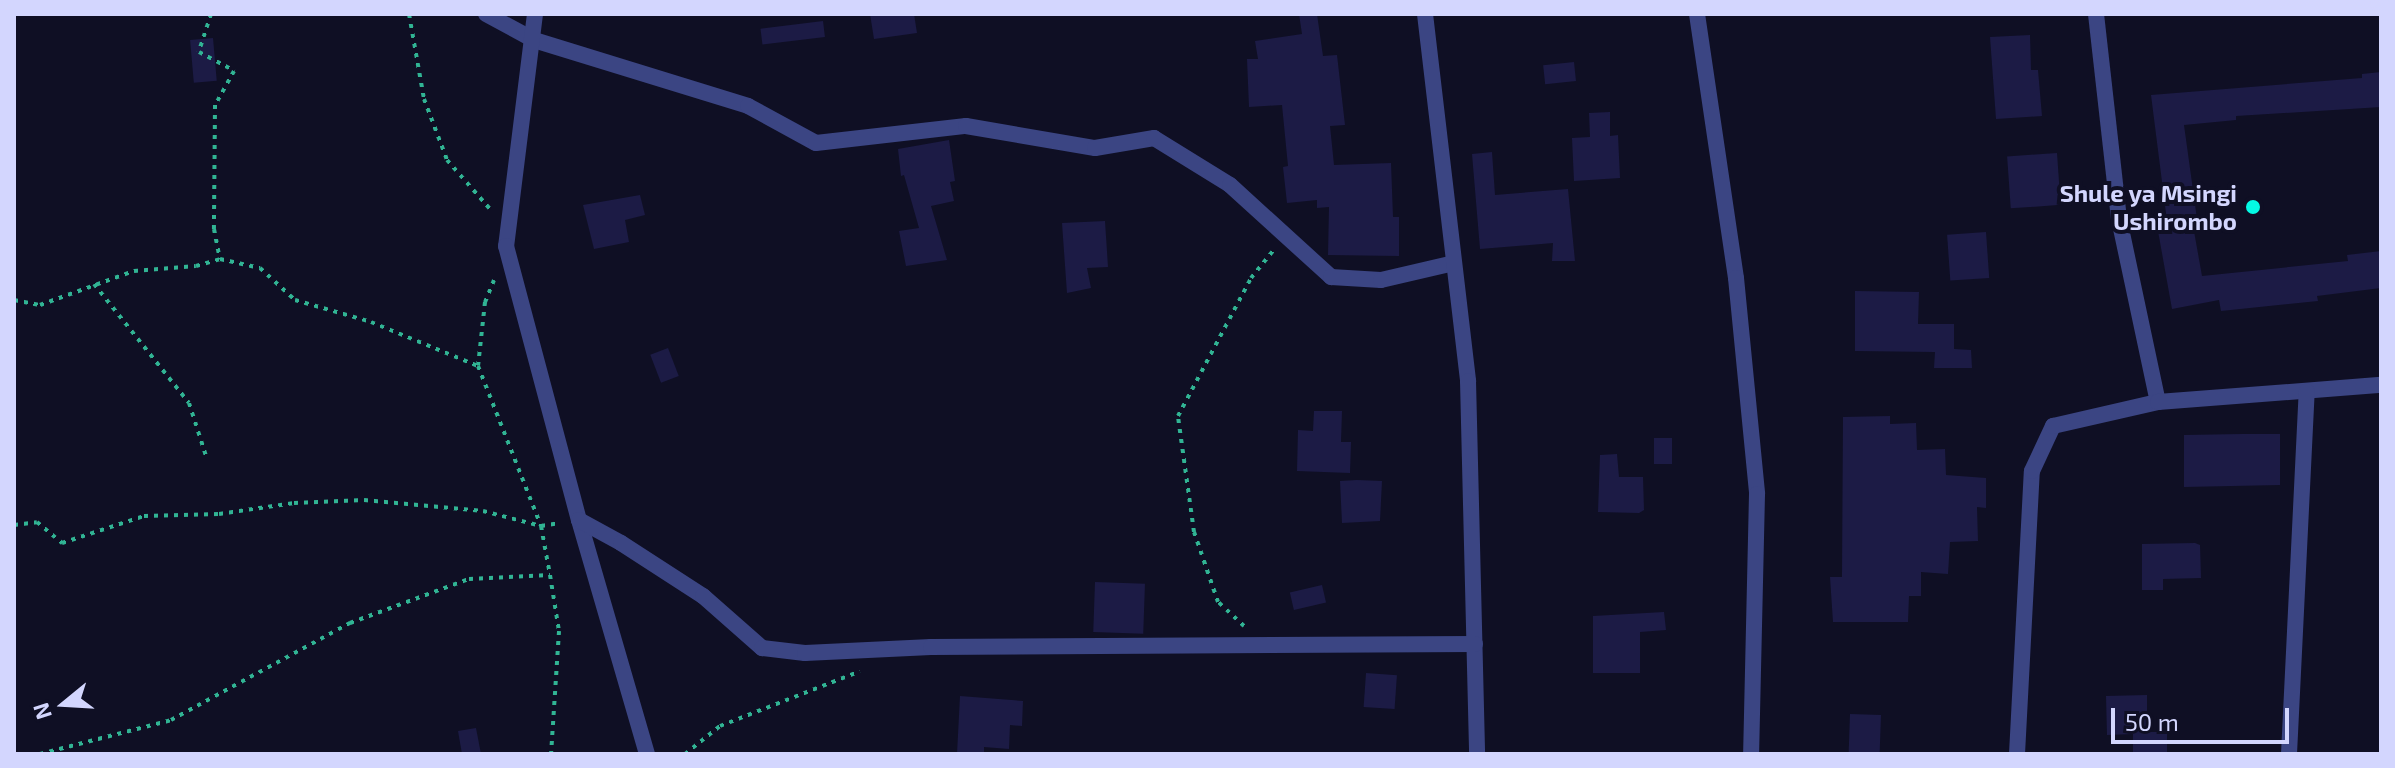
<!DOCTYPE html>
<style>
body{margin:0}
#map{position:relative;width:2395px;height:768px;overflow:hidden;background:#0f0f24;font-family:"Exo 2",sans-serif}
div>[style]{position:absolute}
.building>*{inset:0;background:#1c1b45;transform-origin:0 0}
.path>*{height:4px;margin-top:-2px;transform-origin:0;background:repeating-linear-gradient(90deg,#31b494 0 4px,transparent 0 10px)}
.street>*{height:16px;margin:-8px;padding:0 8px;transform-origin:8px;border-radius:8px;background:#3b4583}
.dots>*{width:22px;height:22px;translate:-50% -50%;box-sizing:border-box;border:4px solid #0f0f24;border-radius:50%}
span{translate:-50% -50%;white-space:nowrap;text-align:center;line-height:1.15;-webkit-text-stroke:8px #0f0f24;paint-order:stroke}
.poi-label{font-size:24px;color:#d3d6fe;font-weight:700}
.right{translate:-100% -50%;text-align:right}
.frame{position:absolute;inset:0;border:16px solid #d3d6fe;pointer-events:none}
.north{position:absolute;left:24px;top:664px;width:80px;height:80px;-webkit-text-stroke:6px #0f0f24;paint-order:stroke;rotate:252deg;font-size:22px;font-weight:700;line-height:32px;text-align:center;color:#d3d6fe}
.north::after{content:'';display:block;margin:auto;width:28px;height:36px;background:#d3d6fe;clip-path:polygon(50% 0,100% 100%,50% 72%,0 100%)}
.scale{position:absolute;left:2111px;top:708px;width:178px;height:36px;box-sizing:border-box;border:4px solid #d3d6fe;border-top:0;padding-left:10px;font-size:24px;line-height:28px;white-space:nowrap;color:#d3d6fe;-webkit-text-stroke:6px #0f0f24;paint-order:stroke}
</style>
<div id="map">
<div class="building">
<div style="clip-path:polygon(870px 14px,914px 14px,917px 33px,874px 39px)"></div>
<div style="clip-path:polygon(1299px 14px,1317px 14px,1323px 56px,1337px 55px,1345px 125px,1330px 126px,1334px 165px,1391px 163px,1393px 217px,1399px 217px,1399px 256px,1328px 255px,1329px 207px,1317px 208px,1317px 200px,1287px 203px,1283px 167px,1288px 166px,1282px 105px,1249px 107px,1247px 59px,1258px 59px,1255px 41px,1302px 34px)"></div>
<div style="left:823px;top:21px;width:16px;height:63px;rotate:83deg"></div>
<div style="clip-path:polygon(2030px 35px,2031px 70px,2038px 70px,2042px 116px,1996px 119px,1990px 37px)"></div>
<div style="left:213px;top:38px;width:43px;height:23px;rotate:85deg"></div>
<div style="left:1574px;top:62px;width:19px;height:31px;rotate:84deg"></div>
<div style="clip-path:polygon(2381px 72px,2381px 107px,2236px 116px,2236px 120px,2184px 125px,2197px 219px,2192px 220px,2202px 276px,2348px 261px,2347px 255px,2381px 251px,2381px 288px,2317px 296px,2318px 301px,2221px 311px,2219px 300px,2172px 309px,2158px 231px,2168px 229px,2151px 95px,2362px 78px,2362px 74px)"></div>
<div style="clip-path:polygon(1610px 112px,1610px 136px,1618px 135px,1620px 178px,1574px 181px,1572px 138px,1590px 137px,1589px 113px)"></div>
<div style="clip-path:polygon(949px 140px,955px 181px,950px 182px,954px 201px,931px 206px,947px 260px,906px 266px,899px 231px,919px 228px,904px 175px,901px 176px,898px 149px)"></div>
<div style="clip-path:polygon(1492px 152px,1495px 195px,1568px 189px,1575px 261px,1552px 261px,1553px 243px,1480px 249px,1472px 154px)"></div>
<div style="left:2057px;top:153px;width:52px;height:50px;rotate:86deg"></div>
<div style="clip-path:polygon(640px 195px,645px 215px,625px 220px,629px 242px,594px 249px,583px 205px)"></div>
<div style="clip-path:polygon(1105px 221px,1108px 267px,1087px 268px,1091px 288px,1067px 293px,1062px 223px)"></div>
<div style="left:1986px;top:232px;width:46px;height:39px;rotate:86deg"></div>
<div style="clip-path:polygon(1855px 291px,1919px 292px,1918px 324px,1954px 324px,1954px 349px,1971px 350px,1972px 368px,1934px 368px,1935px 352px,1855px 351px)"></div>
<div style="left:668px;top:348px;width:30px;height:19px;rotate:69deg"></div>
<div style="clip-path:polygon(1314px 411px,1342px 411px,1341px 442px,1351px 442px,1350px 473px,1297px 471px,1298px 430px,1313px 431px)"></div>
<div style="clip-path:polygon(1890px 416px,1890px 424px,1916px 423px,1917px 450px,1945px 449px,1946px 475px,1986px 478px,1986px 508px,1977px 507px,1978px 541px,1950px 542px,1948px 574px,1921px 572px,1921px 596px,1909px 596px,1908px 622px,1833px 622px,1830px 577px,1842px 577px,1843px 417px)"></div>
<div style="clip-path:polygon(2242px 434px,2280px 434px,2280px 485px,2184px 487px,2184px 435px)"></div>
<div style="left:1654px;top:438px;width:18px;height:26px"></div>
<div style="clip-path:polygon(1617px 454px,1619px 477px,1643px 477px,1644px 510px,1639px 513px,1598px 512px,1600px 455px)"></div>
<div style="clip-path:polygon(1357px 480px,1382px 481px,1380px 521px,1342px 523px,1340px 481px)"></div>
<div style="clip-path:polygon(2195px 543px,2200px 545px,2201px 578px,2163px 579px,2163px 590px,2142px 590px,2142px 544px)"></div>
<div style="left:1095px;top:582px;width:50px;height:50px;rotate:2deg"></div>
<div style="left:1322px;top:585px;width:18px;height:33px;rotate:77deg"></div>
<div style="clip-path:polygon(1664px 612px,1666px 630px,1640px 632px,1640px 673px,1593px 673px,1593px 616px)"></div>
<div style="left:1366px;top:673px;width:31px;height:34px;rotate:4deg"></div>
<div style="clip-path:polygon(2147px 695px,2147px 732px,2167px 732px,2167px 754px,2133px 754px,2133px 734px,2107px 735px,2106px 696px)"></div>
<div style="clip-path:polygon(960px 696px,1023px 701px,1022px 726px,1010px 725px,1009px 749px,984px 747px,984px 754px,957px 754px)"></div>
<div style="left:1850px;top:714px;width:31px;height:40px;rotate:2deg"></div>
<div style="clip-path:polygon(476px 728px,481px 754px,462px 754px,458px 731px)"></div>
</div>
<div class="path">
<div style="left:211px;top:14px;width:40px;rotate:108deg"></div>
<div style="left:199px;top:52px;width:40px;rotate:28deg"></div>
<div style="left:234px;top:71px;width:39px;rotate:119deg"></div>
<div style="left:215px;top:105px;width:124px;rotate:90.5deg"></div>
<div style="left:214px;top:229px;width:31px;rotate:79deg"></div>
<div style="left:409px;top:14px;width:86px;rotate:80deg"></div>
<div style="left:424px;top:99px;width:65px;rotate:69.3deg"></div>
<div style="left:447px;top:160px;width:65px;rotate:48.7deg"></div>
<div style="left:494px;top:280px;width:24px;rotate:112deg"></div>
<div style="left:485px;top:302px;width:64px;rotate:96.2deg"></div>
<div style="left:478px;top:366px;width:172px;rotate:68.5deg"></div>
<div style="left:541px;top:526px;width:50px;rotate:79.6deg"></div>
<div style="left:550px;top:575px;width:57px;rotate:80.9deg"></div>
<div style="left:559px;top:631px;width:123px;rotate:93.7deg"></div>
<div style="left:94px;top:284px;width:152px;rotate:51.4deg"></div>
<div style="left:189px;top:403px;width:56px;rotate:72.2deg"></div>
<div style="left:14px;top:300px;width:26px;rotate:11deg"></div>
<div style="left:40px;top:305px;width:100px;rotate:-19.9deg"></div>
<div style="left:134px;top:271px;width:62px;rotate:-4.6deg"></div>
<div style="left:196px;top:266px;width:25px;rotate:-16deg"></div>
<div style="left:220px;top:259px;width:41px;rotate:12.7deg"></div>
<div style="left:260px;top:268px;width:47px;rotate:42.4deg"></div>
<div style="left:295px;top:300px;width:79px;rotate:16.1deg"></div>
<div style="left:371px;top:322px;width:116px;rotate:22.4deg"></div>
<div style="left:14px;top:525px;width:23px;rotate:-7deg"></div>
<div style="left:37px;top:522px;width:33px;rotate:40deg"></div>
<div style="left:62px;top:543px;width:86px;rotate:-18.2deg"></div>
<div style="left:144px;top:516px;width:75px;rotate:-1.5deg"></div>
<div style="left:219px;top:514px;width:76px;rotate:-8.3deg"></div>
<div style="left:294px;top:503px;width:70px;rotate:-2.5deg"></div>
<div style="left:364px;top:500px;width:120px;rotate:5.3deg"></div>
<div style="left:483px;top:511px;width:60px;rotate:14.5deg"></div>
<div style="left:541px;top:526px;width:19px;rotate:-9deg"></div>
<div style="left:1244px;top:626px;width:35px;rotate:-137deg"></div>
<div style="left:1218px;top:602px;width:74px;rotate:-108.9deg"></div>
<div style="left:1194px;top:532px;width:117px;rotate:-97.9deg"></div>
<div style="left:1178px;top:416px;width:156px;rotate:-62.1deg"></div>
<div style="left:1251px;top:278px;width:36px;rotate:-51deg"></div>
<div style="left:40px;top:754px;width:135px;rotate:-14.5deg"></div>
<div style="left:171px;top:720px;width:204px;rotate:-28.5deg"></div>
<div style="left:350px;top:623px;width:127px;rotate:-20.3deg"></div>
<div style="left:469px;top:579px;width:81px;rotate:-2.8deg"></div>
<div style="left:685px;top:754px;width:45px;rotate:-38.7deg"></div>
<div style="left:720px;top:726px;width:150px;rotate:-21.4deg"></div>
</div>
<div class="street">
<div style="left:486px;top:14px;width:55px;rotate:28.4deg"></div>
<div style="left:534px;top:40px;width:224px;rotate:17.1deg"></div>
<div style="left:748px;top:106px;width:77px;rotate:28.6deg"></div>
<div style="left:816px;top:143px;width:151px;rotate:-6.5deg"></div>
<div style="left:966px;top:126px;width:131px;rotate:9.7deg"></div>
<div style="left:1095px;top:148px;width:60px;rotate:-9.6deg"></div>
<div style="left:1154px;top:138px;width:89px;rotate:31.7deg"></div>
<div style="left:1230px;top:185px;width:137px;rotate:42.3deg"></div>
<div style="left:1331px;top:277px;width:50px;rotate:3.4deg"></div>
<div style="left:1381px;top:280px;width:75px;rotate:-13.1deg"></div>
<div style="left:535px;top:14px;width:234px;rotate:97.1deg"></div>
<div style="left:506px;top:246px;width:284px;rotate:75.1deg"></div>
<div style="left:579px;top:520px;width:244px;rotate:73.8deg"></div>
<div style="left:1425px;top:14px;width:370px;rotate:83.3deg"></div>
<div style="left:1468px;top:381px;width:373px;rotate:88.6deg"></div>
<div style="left:1697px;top:14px;width:267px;rotate:81.6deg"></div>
<div style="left:1736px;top:278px;width:217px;rotate:84.4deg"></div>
<div style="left:1757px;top:494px;width:260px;rotate:91.3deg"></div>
<div style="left:2096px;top:14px;width:206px;rotate:83.6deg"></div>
<div style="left:2119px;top:219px;width:187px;rotate:78deg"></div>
<div style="left:579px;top:520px;width:48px;rotate:28.7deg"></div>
<div style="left:621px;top:543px;width:98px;rotate:32.9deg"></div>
<div style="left:703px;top:596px;width:79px;rotate:41.4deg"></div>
<div style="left:762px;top:648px;width:43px;rotate:6.6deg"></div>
<div style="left:805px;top:653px;width:126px;rotate:-2.7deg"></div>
<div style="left:931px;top:647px;width:544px;rotate:-0.32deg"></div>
<div style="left:2017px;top:754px;width:283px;rotate:-87deg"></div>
<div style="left:2032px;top:471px;width:50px;rotate:-65deg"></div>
<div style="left:2053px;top:426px;width:108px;rotate:-12.9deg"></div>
<div style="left:2158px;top:402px;width:224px;rotate:-4.4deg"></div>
<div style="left:2289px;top:754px;width:363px;rotate:-87.2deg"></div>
</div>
<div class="dots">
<div style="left:2253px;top:207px;background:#04f9e4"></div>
</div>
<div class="poi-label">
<span class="right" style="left:2237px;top:207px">Shule ya Msingi<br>Ushirombo</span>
</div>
<div class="frame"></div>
<div class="north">N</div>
<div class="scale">50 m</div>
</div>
